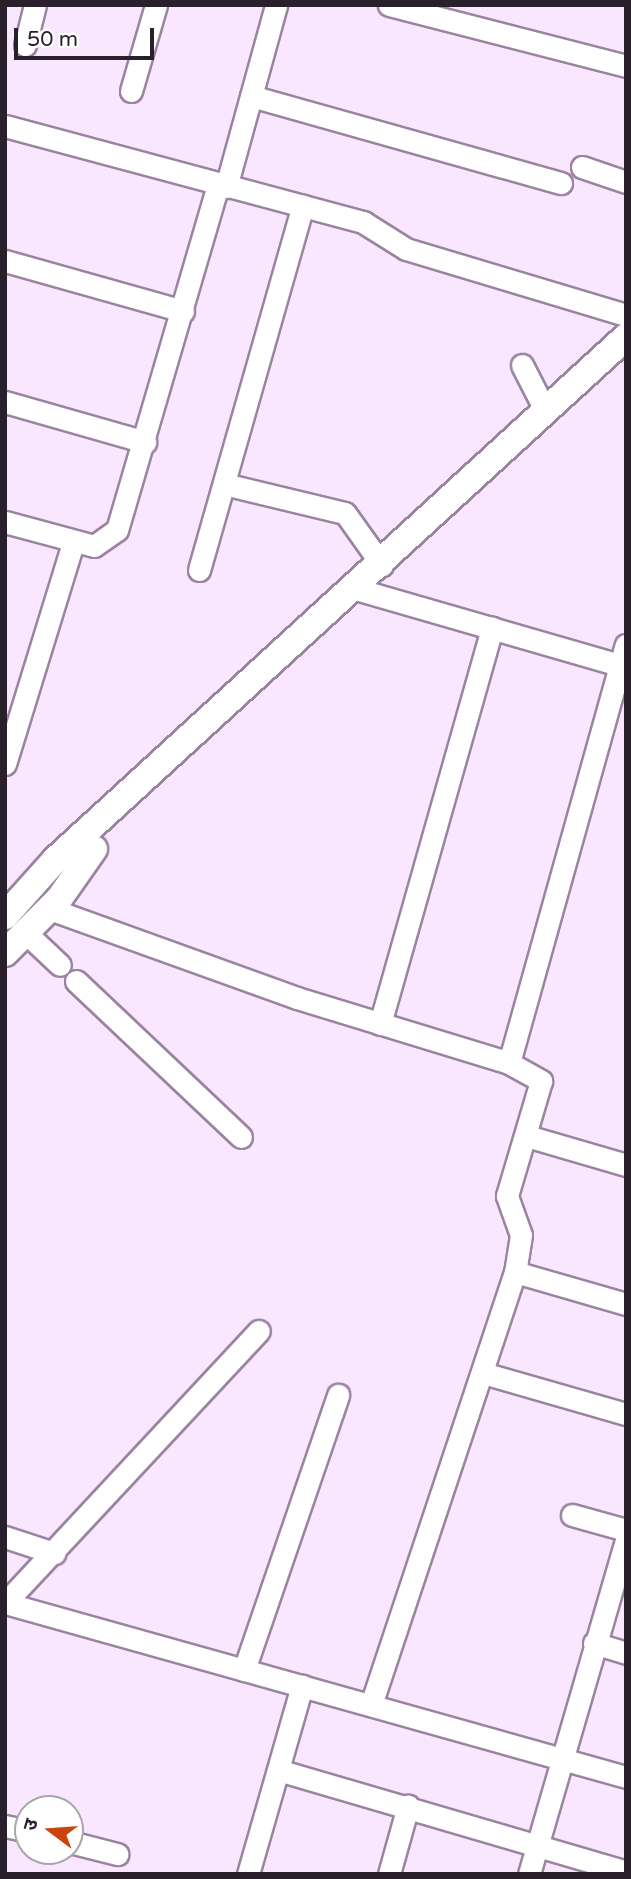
<!DOCTYPE html>
<meta charset="utf-8">
<style>
body{margin:0}
#map{position:relative;width:631px;height:1879px;overflow:hidden;background:#f9e6ff;font-family:"Varela Round","Noto Sans Devanagari",sans-serif}
div>[style]{position:absolute}
.roads{filter:drop-shadow(2px 0 #9a84a0) drop-shadow(-2px 0 #9a84a0) drop-shadow(0 2px #9a84a0) drop-shadow(0 -2px #9a84a0)}
.minor>*{height:21px;margin:-10.5px;padding:0 10.5px;transform-origin:10.5px;border-radius:10.5px;background:#fff}
.major>*{height:26px;margin:-13px;padding:0 13px;transform-origin:13px;border-radius:13px;background:#fff}
span{translate:-50% -50%;white-space:nowrap;text-align:center;line-height:1.15;-webkit-text-stroke:7px #fff;paint-order:stroke}
.frame{position:absolute;inset:0;border:7px solid #29202c;pointer-events:none}
.north{position:absolute;left:14px;top:1795px;width:70px;height:70px;box-sizing:border-box;background:#fff;border:2px solid #a9a6ab;border-radius:50%;rotate:286deg;font-size:19px;font-weight:700;line-height:28px;text-align:center;color:#29202c}
.north::after{content:'';display:block;margin:auto;width:24px;height:32px;background:#cb440b;clip-path:polygon(50% 0,100% 100%,50% 72%,0 100%)}
.scale{position:absolute;left:14px;top:28px;width:140px;height:32px;box-sizing:border-box;border:4px solid #29202c;border-top:0;padding-left:9px;font-size:21px;line-height:24px;white-space:nowrap;color:#29202c;-webkit-text-stroke:5px #fff;paint-order:stroke}
</style>
<div id="map">
<div class="roads">
<div class="minor">
<div style="left:389px;top:5px;width:245px;rotate:14.4deg"></div>
<div style="left:25px;top:45px;width:41px;rotate:-76deg"></div>
<div style="left:131px;top:91px;width:90px;rotate:-73.8deg"></div>
<div style="left:251px;top:96px;width:322px;rotate:15.7deg"></div>
<div style="left:5px;top:126px;width:371px;rotate:15deg"></div>
<div style="left:363px;top:222px;width:51px;rotate:32.1deg"></div>
<div style="left:406px;top:249px;width:230px;rotate:16.7deg"></div>
<div style="left:582px;top:167px;width:46px;rotate:18.8deg"></div>
<div style="left:226px;top:187px;width:189px;rotate:-74.6deg"></div>
<div style="left:5px;top:261px;width:185px;rotate:15.7deg"></div>
<div style="left:522px;top:365px;width:53px;rotate:62.9deg"></div>
<div style="left:5px;top:402px;width:146px;rotate:15.9deg"></div>
<div style="left:224px;top:484px;width:124px;rotate:13.5deg"></div>
<div style="left:345px;top:513px;width:64px;rotate:54.6deg"></div>
<div style="left:5px;top:522px;width:92px;rotate:15.1deg"></div>
<div style="left:94px;top:546px;width:28px;rotate:-35deg"></div>
<div style="left:117px;top:530px;width:359px;rotate:-73.7deg"></div>
<div style="left:199px;top:570px;width:379px;rotate:-74.1deg"></div>
<div style="left:356px;top:589px;width:281px;rotate:16.1deg"></div>
<div style="left:5px;top:764px;width:231px;rotate:-72.9deg"></div>
<div style="left:50px;top:909px;width:263px;rotate:19.8deg"></div>
<div style="left:297px;top:998px;width:222px;rotate:17deg"></div>
<div style="left:509px;top:1063px;width:37px;rotate:29deg"></div>
<div style="left:541px;top:1081px;width:120px;rotate:106.5deg"></div>
<div style="left:507px;top:1196px;width:41px;rotate:70.3deg"></div>
<div style="left:521px;top:1235px;width:37px;rotate:99deg"></div>
<div style="left:515px;top:1272px;width:456px;rotate:108.4deg"></div>
<div style="left:27px;top:934px;width:45px;rotate:43.2deg"></div>
<div style="left:76px;top:981px;width:227px;rotate:43.4deg"></div>
<div style="left:380px;top:1024px;width:412px;rotate:-74.2deg"></div>
<div style="left:509px;top:1063px;width:434px;rotate:-74.4deg"></div>
<div style="left:527px;top:1136px;width:103px;rotate:16.3deg"></div>
<div style="left:515px;top:1272px;width:116px;rotate:16.1deg"></div>
<div style="left:483px;top:1373px;width:149px;rotate:16deg"></div>
<div style="left:572px;top:1515px;width:56px;rotate:15.5deg"></div>
<div style="left:5px;top:1537px;width:52px;rotate:18.1deg"></div>
<div style="left:5px;top:1603px;width:645px;rotate:15.65deg"></div>
<div style="left:5px;top:1603px;width:372px;rotate:-47deg"></div>
<div style="left:594px;top:1643px;width:34px;rotate:17deg"></div>
<div style="left:244px;top:1670px;width:291px;rotate:-71.1deg"></div>
<div style="left:278px;top:1770px;width:363px;rotate:16.3deg"></div>
<div style="left:5px;top:1826px;width:24px;rotate:12deg"></div>
<div style="left:70px;top:1842px;width:49px;rotate:14.3deg"></div>
<div style="left:248px;top:1874px;width:196px;rotate:-74deg"></div>
<div style="left:389px;top:1874px;width:71px;rotate:-74.4deg"></div>
<div style="left:529px;top:1874px;width:347px;rotate:-73.8deg"></div>
</div>
<div class="major">
<div style="left:5px;top:916px;width:75px;rotate:-48.2deg"></div>
<div style="left:55px;top:860px;width:774px;rotate:-42.49deg"></div>
<div style="left:5px;top:953px;width:76px;rotate:-45deg"></div>
<div style="left:59px;top:899px;width:61px;rotate:-55deg"></div>
</div>
</div>
<div class="frame"></div>
<div class="north">उ</div>
<div class="scale">50 m</div>
</div>
